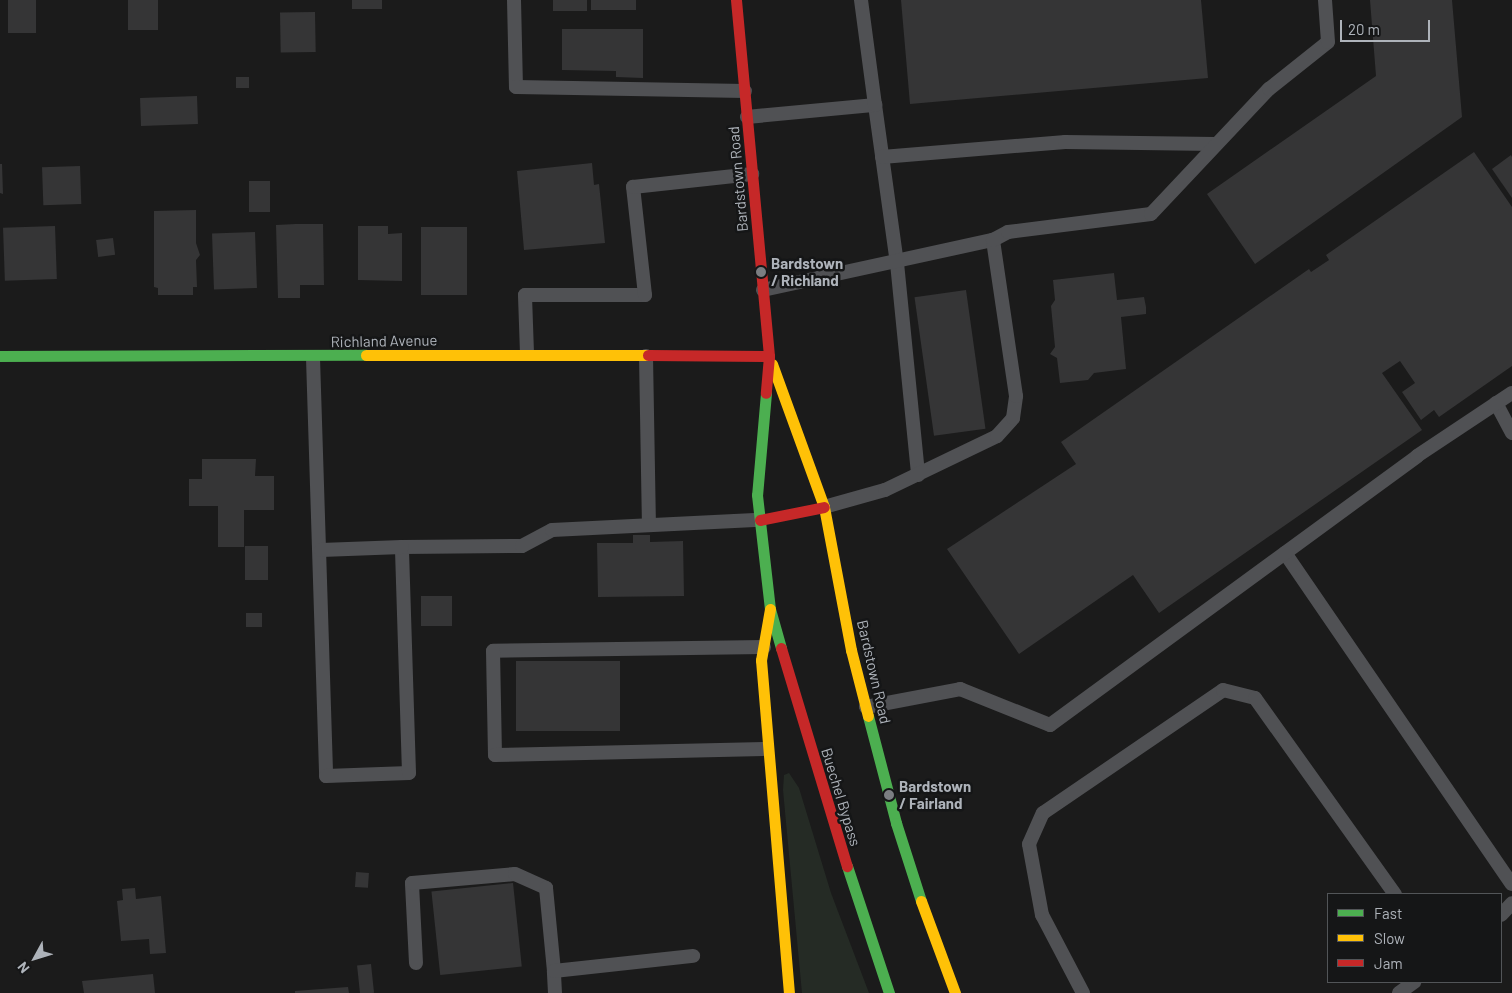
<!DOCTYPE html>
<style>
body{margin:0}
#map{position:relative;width:1512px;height:993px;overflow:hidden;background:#1b1b1b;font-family:Barlow,sans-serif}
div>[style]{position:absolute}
.green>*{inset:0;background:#252b25}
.building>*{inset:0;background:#353536;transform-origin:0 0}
.lane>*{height:14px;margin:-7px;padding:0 7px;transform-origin:7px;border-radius:7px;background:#505154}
.fast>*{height:11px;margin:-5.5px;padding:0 5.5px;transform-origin:5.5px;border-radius:5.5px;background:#4caf50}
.slow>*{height:11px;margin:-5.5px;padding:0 5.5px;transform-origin:5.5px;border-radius:5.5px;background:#ffc107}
.jam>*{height:11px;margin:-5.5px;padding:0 5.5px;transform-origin:5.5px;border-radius:5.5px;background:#c62828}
.dots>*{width:14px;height:14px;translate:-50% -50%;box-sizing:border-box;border:2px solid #151617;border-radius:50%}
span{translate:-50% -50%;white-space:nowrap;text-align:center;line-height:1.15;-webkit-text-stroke:5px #151617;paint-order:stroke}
.street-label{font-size:15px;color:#aeb3ba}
.poi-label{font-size:15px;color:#aeb3ba;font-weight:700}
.left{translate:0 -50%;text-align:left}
.legend{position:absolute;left:1327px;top:893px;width:175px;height:90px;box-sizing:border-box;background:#151617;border:1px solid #525558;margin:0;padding:6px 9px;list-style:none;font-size:15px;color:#aeb3ba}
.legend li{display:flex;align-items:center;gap:10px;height:25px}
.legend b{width:25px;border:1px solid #525558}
.north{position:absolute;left:10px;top:933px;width:50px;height:50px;-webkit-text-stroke:4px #151617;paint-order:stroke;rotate:231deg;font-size:14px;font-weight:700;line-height:20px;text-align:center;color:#aeb3ba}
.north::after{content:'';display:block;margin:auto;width:18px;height:22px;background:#aeb3ba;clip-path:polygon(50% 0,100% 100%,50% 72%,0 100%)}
.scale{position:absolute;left:1340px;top:20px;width:90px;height:22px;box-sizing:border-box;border:2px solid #aeb3ba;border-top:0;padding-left:6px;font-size:15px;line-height:18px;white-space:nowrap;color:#aeb3ba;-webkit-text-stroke:4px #151617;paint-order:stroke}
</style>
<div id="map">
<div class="green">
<div style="clip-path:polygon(789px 773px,799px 788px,831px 893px,869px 993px,802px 993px,783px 790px,784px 775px)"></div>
</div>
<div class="building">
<div style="left:8px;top:0;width:28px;height:33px"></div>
<div style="left:128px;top:0;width:30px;height:30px"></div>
<div style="left:352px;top:0;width:30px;height:9px"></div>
<div style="left:553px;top:0;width:34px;height:11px"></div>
<div style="left:591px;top:0;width:45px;height:10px"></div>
<div style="clip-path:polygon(901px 0,1201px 0,1208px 78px,910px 104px)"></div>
<div style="clip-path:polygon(1370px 0,1452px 0,1462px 117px,1255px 264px,1207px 194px,1376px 76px)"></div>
<div style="left:315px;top:12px;width:40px;height:35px;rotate:89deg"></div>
<div style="clip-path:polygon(562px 29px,643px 29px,643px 78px,616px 77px,616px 71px,562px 70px)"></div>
<div style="left:236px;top:77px;width:13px;height:11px"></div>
<div style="left:197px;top:96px;width:28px;height:57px;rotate:88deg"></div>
<div style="clip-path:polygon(1474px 152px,1512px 207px,1512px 366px,1439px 417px,1434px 410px,1421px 420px,1402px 392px,1415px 383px,1400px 361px,1382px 373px,1422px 430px,1159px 613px,1133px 575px,1019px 654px,947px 549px,1076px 464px,1061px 442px,1309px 269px,1311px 272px,1329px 260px,1326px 255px)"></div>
<div style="clip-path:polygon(1511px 155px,1512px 157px,1512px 198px,1492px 169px)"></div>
<div style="clip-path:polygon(592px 163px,594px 185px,599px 184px,605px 243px,524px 250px,517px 171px)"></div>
<div style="clip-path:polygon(0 164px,2px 164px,3px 194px,0 193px)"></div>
<div style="left:80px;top:166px;width:38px;height:38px;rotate:88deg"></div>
<div style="left:270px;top:181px;width:31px;height:21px;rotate:90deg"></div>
<div style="clip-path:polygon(196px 210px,196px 243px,200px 255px,196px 260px,197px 287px,193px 287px,193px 295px,158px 295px,158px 288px,154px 287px,154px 211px)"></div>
<div style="clip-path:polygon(296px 224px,323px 224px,324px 285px,300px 285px,300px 298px,278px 298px,276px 225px)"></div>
<div style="left:55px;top:226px;width:53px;height:52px;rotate:88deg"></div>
<div style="clip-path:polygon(358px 226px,388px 226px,388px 234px,402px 233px,402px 281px,358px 280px)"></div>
<div style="left:421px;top:227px;width:46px;height:68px"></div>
<div style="left:255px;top:232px;width:56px;height:43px;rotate:88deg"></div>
<div style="left:113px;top:238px;width:17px;height:17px;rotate:83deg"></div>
<div style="clip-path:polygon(1114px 273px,1117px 300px,1144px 297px,1146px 307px,1146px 314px,1121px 317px,1126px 369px,1094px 373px,1088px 380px,1060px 383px,1057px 358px,1050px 354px,1055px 347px,1051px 306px,1055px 300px,1053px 280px)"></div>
<div style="left:966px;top:290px;width:140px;height:52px;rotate:82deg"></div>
<div style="clip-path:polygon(202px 459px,256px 459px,255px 476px,274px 476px,274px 510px,244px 510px,244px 547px,218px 547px,218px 506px,189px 506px,189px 479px,202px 479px)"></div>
<div style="clip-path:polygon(633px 535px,650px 535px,650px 542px,683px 541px,684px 596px,598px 597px,597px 543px,633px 543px)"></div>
<div style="left:245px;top:546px;width:23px;height:34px"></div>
<div style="left:421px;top:596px;width:31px;height:30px"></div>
<div style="left:246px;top:613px;width:16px;height:14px"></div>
<div style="left:516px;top:661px;width:104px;height:70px"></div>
<div style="left:356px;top:872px;width:13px;height:15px;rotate:4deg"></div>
<div style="left:513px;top:883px;width:84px;height:82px;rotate:84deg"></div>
<div style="clip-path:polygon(135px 888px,136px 899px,161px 896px,166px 953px,150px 954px,149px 939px,121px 941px,117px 901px,123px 900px,122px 889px)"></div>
<div style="left:371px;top:964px;width:29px;height:14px;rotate:84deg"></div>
<div style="clip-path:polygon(153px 974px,155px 993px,84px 993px,82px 981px)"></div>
<div style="clip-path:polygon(348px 987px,349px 993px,295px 993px,295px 991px)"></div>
</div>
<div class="lane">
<div style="left:514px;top:0;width:87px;rotate:88.7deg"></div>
<div style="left:516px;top:87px;width:229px;rotate:1deg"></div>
<div style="left:875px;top:105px;width:160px;rotate:82.1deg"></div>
<div style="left:897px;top:263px;width:213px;rotate:84.3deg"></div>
<div style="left:747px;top:117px;width:129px;rotate:-5.4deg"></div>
<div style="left:875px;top:105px;width:106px;rotate:-97.6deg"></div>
<div style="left:882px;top:157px;width:184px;rotate:-4.7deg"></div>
<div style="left:1065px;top:142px;width:150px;rotate:0.8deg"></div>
<div style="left:763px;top:290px;width:235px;rotate:-12.3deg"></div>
<div style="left:527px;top:353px;width:58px;rotate:-92deg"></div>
<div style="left:525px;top:295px;width:120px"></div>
<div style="left:645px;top:295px;width:109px;rotate:-96.3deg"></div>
<div style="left:633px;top:187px;width:120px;rotate:-6.2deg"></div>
<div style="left:646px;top:356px;width:168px;rotate:89deg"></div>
<div style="left:313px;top:358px;width:418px;rotate:88.2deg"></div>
<div style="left:326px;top:776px;width:83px;rotate:-2.1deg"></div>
<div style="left:409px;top:773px;width:226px;rotate:-91.8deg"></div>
<div style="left:402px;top:547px;width:120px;rotate:-0.5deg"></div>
<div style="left:522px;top:546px;width:34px;rotate:-28deg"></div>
<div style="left:552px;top:530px;width:208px;rotate:-2.8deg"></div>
<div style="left:1496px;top:403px;width:34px;rotate:62deg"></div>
<div style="left:824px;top:507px;width:63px;rotate:-15.6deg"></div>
<div style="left:885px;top:490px;width:124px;rotate:-25.7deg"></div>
<div style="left:997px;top:436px;width:24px;rotate:-48deg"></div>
<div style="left:1013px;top:418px;width:22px;rotate:-82deg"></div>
<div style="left:1016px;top:396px;width:158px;rotate:-98.4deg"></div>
<div style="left:993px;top:240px;width:17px;rotate:-28deg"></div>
<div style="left:1008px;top:232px;width:144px;rotate:-7.2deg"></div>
<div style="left:1151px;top:214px;width:172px;rotate:-46.7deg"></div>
<div style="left:1269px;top:89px;width:75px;rotate:-38.5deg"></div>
<div style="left:1328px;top:42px;width:42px;rotate:-94.1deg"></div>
<div style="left:321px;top:550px;width:81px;rotate:-2.1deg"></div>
<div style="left:1285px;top:553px;width:401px;rotate:55.6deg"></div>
<div style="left:764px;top:647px;width:271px;rotate:179.2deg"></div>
<div style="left:493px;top:651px;width:104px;rotate:88.9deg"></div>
<div style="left:495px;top:755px;width:271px;rotate:-1.3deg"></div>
<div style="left:866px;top:707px;width:96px;rotate:-10.8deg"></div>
<div style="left:960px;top:689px;width:97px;rotate:21.8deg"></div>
<div style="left:1050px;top:725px;width:455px;rotate:-36.2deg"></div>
<div style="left:1417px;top:456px;width:114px;rotate:-33.6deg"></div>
<div style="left:1501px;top:915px;width:16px;rotate:-47deg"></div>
<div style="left:416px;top:963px;width:80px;rotate:-92.9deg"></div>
<div style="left:412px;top:883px;width:103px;rotate:-5deg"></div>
<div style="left:515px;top:874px;width:34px;rotate:24deg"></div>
<div style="left:546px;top:888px;width:83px;rotate:84.5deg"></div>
<div style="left:555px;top:993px;width:22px;rotate:-93deg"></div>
<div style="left:554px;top:971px;width:140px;rotate:-6.2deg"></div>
<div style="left:1083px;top:993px;width:88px;rotate:-117.7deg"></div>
<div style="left:1042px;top:915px;width:72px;rotate:-100.4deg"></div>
<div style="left:1029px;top:844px;width:34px;rotate:-66deg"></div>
<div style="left:1043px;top:813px;width:218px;rotate:-34.3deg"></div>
<div style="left:1223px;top:690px;width:33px;rotate:14deg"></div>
<div style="left:1255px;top:698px;width:241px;rotate:54.5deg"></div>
<div style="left:1399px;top:993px;width:19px;rotate:-36deg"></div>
</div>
<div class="fast">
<div style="left:0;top:356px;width:366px;rotate:-0.2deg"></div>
<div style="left:766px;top:393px;width:102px;rotate:95deg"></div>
<div style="left:757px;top:495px;width:115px;rotate:83.5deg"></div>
<div style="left:770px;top:609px;width:41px;rotate:74.2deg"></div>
<div style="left:868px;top:716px;width:111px;rotate:75.3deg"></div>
<div style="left:896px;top:823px;width:82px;rotate:72.2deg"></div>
<div style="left:847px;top:866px;width:134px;rotate:71.7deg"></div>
</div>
<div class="slow">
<div style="left:366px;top:355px;width:282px"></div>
<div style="left:772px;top:364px;width:152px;rotate:70deg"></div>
<div style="left:824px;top:507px;width:146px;rotate:79.3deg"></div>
<div style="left:851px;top:650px;width:68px;rotate:75.6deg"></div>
<div style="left:770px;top:609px;width:52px;rotate:100deg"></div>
<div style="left:761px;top:660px;width:334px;rotate:85.2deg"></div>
<div style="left:921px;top:901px;width:98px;rotate:69.7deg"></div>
</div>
<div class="jam">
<div style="left:736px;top:0;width:358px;rotate:84.7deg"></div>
<div style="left:769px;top:356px;width:37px;rotate:95deg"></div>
<div style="left:648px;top:355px;width:121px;rotate:0.5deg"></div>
<div style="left:760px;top:520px;width:65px;rotate:-11.5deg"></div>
<div style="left:781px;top:648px;width:228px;rotate:73.2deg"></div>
</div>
<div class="dots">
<div style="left:761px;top:272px;background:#7b7e82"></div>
<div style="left:889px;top:795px;background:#7b7e82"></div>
</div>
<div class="street-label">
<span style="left:738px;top:179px;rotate:-95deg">Bardstown Road</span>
<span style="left:384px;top:341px;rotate:-1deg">Richland Avenue</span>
<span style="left:874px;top:672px;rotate:77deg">Bardstown Road</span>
<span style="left:841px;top:797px;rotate:73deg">Buechel Bypass</span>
</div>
<div class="poi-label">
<span class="left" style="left:771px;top:272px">Bardstown<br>/ Richland</span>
<span class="left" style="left:899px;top:795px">Bardstown<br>/ Fairland</span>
</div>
<ul class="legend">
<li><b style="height:6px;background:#4caf50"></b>Fast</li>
<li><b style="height:6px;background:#ffc107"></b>Slow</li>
<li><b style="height:6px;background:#c62828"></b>Jam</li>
</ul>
<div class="north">N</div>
<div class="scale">20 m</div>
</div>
